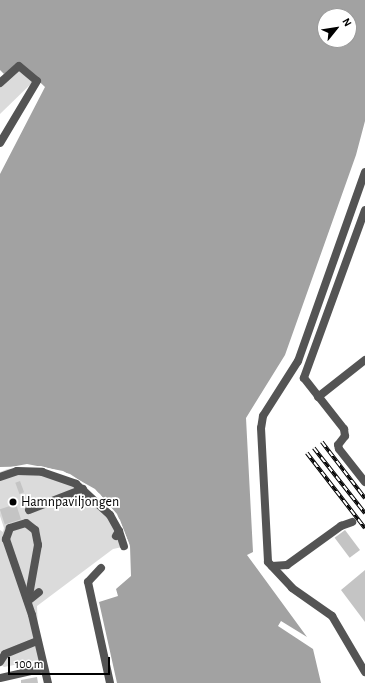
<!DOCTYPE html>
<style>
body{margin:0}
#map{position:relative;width:365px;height:683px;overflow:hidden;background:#fff;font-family:"Alegreya Sans",sans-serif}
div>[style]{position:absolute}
.green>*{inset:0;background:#dbdbdb}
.water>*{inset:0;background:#a2a2a2}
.pier>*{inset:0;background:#fff}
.building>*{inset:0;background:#c4c4c4;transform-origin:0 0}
.minor>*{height:8px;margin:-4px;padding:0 4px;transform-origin:4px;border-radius:4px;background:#545454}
.rail>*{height:3.5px;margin-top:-1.75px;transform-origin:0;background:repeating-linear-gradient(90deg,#fff 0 6px,#000 0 12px);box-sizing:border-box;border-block:1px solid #000}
.dots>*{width:11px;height:11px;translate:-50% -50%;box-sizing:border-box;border:2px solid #fff;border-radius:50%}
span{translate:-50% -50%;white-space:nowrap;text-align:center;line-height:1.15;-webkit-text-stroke:3.5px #fff;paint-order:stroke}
.poi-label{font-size:14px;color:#000}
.left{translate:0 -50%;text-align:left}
.north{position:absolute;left:317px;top:8px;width:40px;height:40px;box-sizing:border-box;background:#fff;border:1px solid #999;border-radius:50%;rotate:60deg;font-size:11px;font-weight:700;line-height:16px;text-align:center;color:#000}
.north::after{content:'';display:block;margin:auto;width:14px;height:18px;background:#000;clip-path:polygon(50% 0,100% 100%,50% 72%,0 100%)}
.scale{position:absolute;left:8px;top:657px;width:102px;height:18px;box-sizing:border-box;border:2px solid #000;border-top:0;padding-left:5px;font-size:12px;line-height:14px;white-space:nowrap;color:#000;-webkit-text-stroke:3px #fff;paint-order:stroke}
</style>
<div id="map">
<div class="green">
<div style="clip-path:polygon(21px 64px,37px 78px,0 114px,0 77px)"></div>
<div style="clip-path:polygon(10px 468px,52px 471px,85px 486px,114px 514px,127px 546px,113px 549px,37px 606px,39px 660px,4px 667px,0 664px,0 530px,3px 532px,4px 528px,0 516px,0 472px)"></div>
</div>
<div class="water">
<div style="clip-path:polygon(evenodd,0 0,365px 0,365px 121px,356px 155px,285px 355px,246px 418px,253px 552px,247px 555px,307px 637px,281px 621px,278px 626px,313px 649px,321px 683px,117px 683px,99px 602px,118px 596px,116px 589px,131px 576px,130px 546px,120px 520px,100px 494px,70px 474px,41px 466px,0 467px,0 174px,45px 87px,21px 64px,4px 74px,0 70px,0 0,325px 16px,349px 16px,349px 40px,325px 40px,325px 16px)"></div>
</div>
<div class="pier">
<div style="clip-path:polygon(27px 464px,63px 471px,95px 489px,117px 514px,130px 546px,111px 509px,83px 483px,40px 468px,0 469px)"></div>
</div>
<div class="building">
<div style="left:20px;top:481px;width:12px;height:5px;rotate:70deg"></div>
<div style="left:16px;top:504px;width:16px;height:17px;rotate:72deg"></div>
<div style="left:345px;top:530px;width:25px;height:13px;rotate:53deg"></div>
<div style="clip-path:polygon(365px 570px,365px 622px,341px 590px)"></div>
<div style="clip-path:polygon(37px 677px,38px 683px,21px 683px,21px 680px)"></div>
</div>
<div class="minor">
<div style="left:0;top:83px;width:25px;rotate:-42deg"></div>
<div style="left:19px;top:66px;width:23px;rotate:40deg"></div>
<div style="left:37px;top:81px;width:72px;rotate:120.8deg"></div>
<div style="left:365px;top:172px;width:201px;rotate:109.5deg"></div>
<div style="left:298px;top:361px;width:65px;rotate:122.5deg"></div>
<div style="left:263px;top:416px;width:12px;rotate:99deg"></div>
<div style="left:261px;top:428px;width:134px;rotate:87deg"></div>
<div style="left:268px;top:562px;width:35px;rotate:47deg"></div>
<div style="left:292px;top:588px;width:49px;rotate:35deg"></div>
<div style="left:332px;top:616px;width:65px;rotate:59.5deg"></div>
<div style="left:365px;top:210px;width:179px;rotate:110deg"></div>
<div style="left:304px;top:378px;width:65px;rotate:51.9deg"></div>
<div style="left:344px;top:429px;width:7px;rotate:82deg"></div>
<div style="left:345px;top:436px;width:11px;rotate:128deg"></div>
<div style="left:338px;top:445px;width:4px;rotate:76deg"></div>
<div style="left:339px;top:449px;width:42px;rotate:51.8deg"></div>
<div style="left:318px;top:397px;width:60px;rotate:-38.2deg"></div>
<div style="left:0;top:477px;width:18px;rotate:-19deg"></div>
<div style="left:17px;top:471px;width:25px;rotate:2deg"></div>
<div style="left:42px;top:472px;width:36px;rotate:19deg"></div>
<div style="left:76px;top:484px;width:46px;rotate:42.4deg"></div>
<div style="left:110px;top:515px;width:18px;rotate:61deg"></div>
<div style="left:119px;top:531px;width:6px;rotate:121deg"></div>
<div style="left:29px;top:510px;width:58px;rotate:-21.3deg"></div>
<div style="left:119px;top:531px;width:16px;rotate:72deg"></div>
<div style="left:272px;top:566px;width:15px;rotate:-4deg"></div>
<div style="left:287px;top:565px;width:67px;rotate:-35.8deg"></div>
<div style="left:341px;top:526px;width:12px;rotate:-20deg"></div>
<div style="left:101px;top:568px;width:19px;rotate:133deg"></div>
<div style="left:88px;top:582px;width:103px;rotate:77.7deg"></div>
<div style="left:28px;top:601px;width:57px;rotate:-79.9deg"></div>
<div style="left:38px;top:545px;width:15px;rotate:-101deg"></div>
<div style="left:35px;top:530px;width:11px;rotate:-142deg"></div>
<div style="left:26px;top:523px;width:17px;rotate:163deg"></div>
<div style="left:10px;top:528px;width:12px;rotate:110deg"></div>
<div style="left:6px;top:539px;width:80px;rotate:71.1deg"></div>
<div style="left:32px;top:615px;width:70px;rotate:76.8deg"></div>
<div style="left:28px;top:601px;width:14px;rotate:-39deg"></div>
<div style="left:0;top:662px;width:9px;rotate:-58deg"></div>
<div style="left:5px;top:654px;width:35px;rotate:-22deg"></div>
<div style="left:0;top:678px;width:45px;rotate:-12.8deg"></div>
</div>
<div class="rail">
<div style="left:322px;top:442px;width:71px;rotate:52.5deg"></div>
<div style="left:314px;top:448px;width:83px;rotate:51.9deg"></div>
<div style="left:307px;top:453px;width:95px;rotate:52.3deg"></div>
</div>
<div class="dots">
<div style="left:13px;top:502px;background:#000"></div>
</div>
<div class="poi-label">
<span class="left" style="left:21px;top:502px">Hamnpaviljongen</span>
</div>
<div class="north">N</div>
<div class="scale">100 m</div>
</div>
